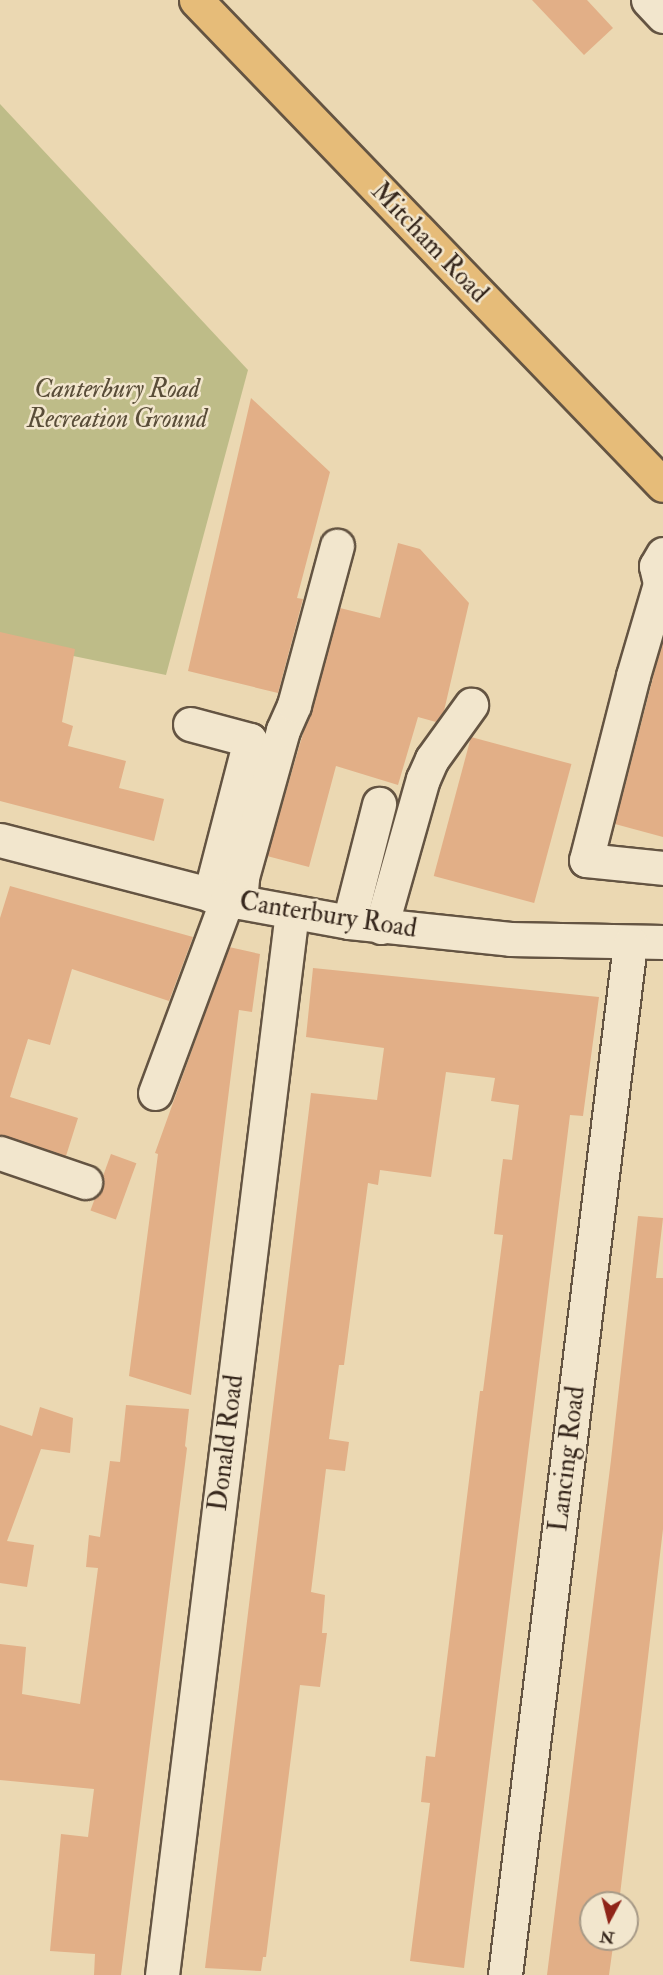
<!DOCTYPE html>
<style>
body{margin:0}
#map{position:relative;width:663px;height:1975px;overflow:hidden;background:#ebd8b2;font-family:"IM FELL Double Pica",serif}
div>[style]{position:absolute}
.green>*{inset:0;background:#bebc88}
.building>*{inset:0;background:#e2af87;transform-origin:0 0}
.roads{filter:drop-shadow(2px 0 #645442) drop-shadow(-2px 0 #645442) drop-shadow(0 2px #645442) drop-shadow(0 -2px #645442)}
.minor>*{height:33px;margin:-16.5px;padding:0 16.5px;transform-origin:16.5px;border-radius:16.5px;background:#f2e6cd}
.major>*{height:33px;margin:-16.5px;padding:0 16.5px;transform-origin:16.5px;border-radius:16.5px;background:#e6bc79}
span{translate:-50% -50%;white-space:nowrap;text-align:center;line-height:1.15;-webkit-text-stroke:5px #f2e6cd;paint-order:stroke}
.street-label{font-size:26px;color:#37281d}
.park-label{font-size:26px;color:#594d38;font-style:italic}
.north{position:absolute;left:579px;top:1891px;width:60px;height:60px;box-sizing:border-box;background:#f2e6cd;border:2px solid #a79a87;border-radius:50%;rotate:187deg;font-size:16px;font-weight:700;line-height:24px;text-align:center;color:#37281d}
.north::after{content:'';display:block;margin:auto;width:21px;height:27px;background:#8f2418;clip-path:polygon(50% 0,100% 100%,50% 72%,0 100%)}
</style>
<div id="map">
<div class="green">
<div style="clip-path:polygon(0 104px,248px 370px,166px 675px,0 641px)"></div>
</div>
<div class="building">
<div style="clip-path:polygon(532px 0,587px 0,613px 28px,584px 55px)"></div>
<div style="clip-path:polygon(251px 398px,330px 472px,297px 598px,303px 599px,278px 693px,188px 671px)"></div>
<div style="clip-path:polygon(398px 543px,420px 549px,469px 603px,444px 711px,436px 722px,418px 717px,398px 785px,336px 766px,309px 867px,267px 856px,340px 608px,380px 618px)"></div>
<div style="clip-path:polygon(0 632px,75px 649px,62px 722px,73px 726px,68px 746px,126px 761px,119px 788px,164px 799px,154px 841px,0 801px)"></div>
<div style="clip-path:polygon(662px 643px,663px 644px,663px 837px,615px 824px)"></div>
<div style="left:471px;top:737px;width:104px;height:144px;rotate:15deg"></div>
<div style="clip-path:polygon(10px 886px,193px 937px,169px 1001px,72px 969px,50px 1045px,28px 1039px,10px 1097px,78px 1118px,66px 1156px,0 1135px,0 918px)"></div>
<div style="clip-path:polygon(229px 947px,260px 954px,252px 1012px,239px 1010px,191px 1395px,129px 1376px,158px 1154px,155px 1153px)"></div>
<div style="clip-path:polygon(313px 968px,599px 997px,583px 1116px,570px 1115px,464px 1968px,410px 1961px,430px 1803px,421px 1802px,426px 1756px,435px 1757px,480px 1391px,483px 1391px,503px 1235px,494px 1234px,499px 1190px,503px 1159px,512px 1160px,519px 1105px,491px 1101px,495px 1078px,446px 1072px,431px 1177px,380px 1170px,378px 1185px,368px 1183px,344px 1365px,339px 1365px,329px 1439px,349px 1442px,345px 1471px,326px 1469px,311px 1592px,325px 1595px,322px 1633px,327px 1633px,320px 1687px,300px 1685px,266px 1957px,263px 1957px,261px 1971px,205px 1968px,311px 1093px,377px 1100px,384px 1048px,306px 1037px)"></div>
<div style="left:111px;top:1154px;width:27px;height:60px;rotate:20deg"></div>
<div style="clip-path:polygon(638px 1216px,663px 1218px,656px 1278px,663px 1278px,663px 1529px,632px 1794px,619px 1903px,591px 1903px,591px 1939px,614px 1939px,609px 1975px,547px 1975px,611px 1460px)"></div>
<div style="clip-path:polygon(126px 1405px,189px 1409px,185px 1446px,187px 1448px,121px 1975px,94px 1975px,95px 1954px,50px 1951px,61px 1834px,88px 1837px,94px 1789px,0 1780px,0 1644px,26px 1647px,22px 1694px,80px 1704px,98px 1568px,86px 1567px,89px 1535px,100px 1537px,110px 1461px,120px 1462px)"></div>
<div style="clip-path:polygon(40px 1407px,73px 1418px,70px 1453px,41px 1449px,7px 1541px,34px 1545px,27px 1587px,0 1583px,0 1425px,32px 1436px)"></div>
</div>
<div class="roads">
<div class="minor">
<div style="left:648px;top:0;width:22px;rotate:47deg"></div>
<div style="left:663px;top:554px;width:14px;rotate:120deg"></div>
<div style="left:656px;top:566px;width:18px;rotate:77deg"></div>
<div style="left:660px;top:584px;width:96px;rotate:106.4deg"></div>
<div style="left:633px;top:676px;width:190px;rotate:104.3deg"></div>
<div style="left:586px;top:860px;width:77px;rotate:5.9deg"></div>
<div style="left:190px;top:724px;width:62px;rotate:14.9deg"></div>
<div style="left:250px;top:740px;width:160px;rotate:104.5deg"></div>
<div style="left:0;top:840px;width:248px;rotate:14.5deg"></div>
<div style="left:240px;top:902px;width:111px;rotate:10.4deg"></div>
<div style="left:349px;top:922px;width:162px;rotate:6deg"></div>
<div style="left:510px;top:939px;width:153px;rotate:1.1deg"></div>
<div style="left:240px;top:902px;width:25px;rotate:-85deg"></div>
<div style="left:242px;top:877px;width:153px;rotate:-74.4deg"></div>
<div style="left:283px;top:730px;width:27px;rotate:-66deg"></div>
<div style="left:294px;top:705px;width:165px;rotate:-74.9deg"></div>
<div style="left:349px;top:922px;width:122px;rotate:-75.7deg"></div>
<div style="left:381px;top:927px;width:154px;rotate:-74.2deg"></div>
<div style="left:423px;top:779px;width:22px;rotate:-66deg"></div>
<div style="left:432px;top:759px;width:67px;rotate:-54.2deg"></div>
<div style="left:155px;top:1093px;width:207px;rotate:-69.6deg"></div>
<div style="left:0;top:1153px;width:90px;rotate:18.8deg"></div>
<div style="left:162px;top:1975px;width:1071px;rotate:-83.03deg"></div>
<div style="left:505px;top:1975px;width:1040px;rotate:-83.09deg"></div>
</div>
<div class="major">
<div style="left:196px;top:0;width:673px;rotate:46.08deg"></div>
</div>
</div>
<div class="street-label">
<span style="left:429px;top:243px;rotate:46deg">Mitcham Road</span>
<span style="left:328px;top:916px;rotate:9deg">Canterbury Road</span>
<span style="left:227px;top:1443px;rotate:-83deg">Donald Road</span>
<span style="left:568px;top:1459px;rotate:-83deg">Lancing Road</span>
</div>
<div class="park-label">
<span style="left:117px;top:405px">Canterbury Road<br>Recreation Ground</span>
</div>
<div class="north">N</div>
</div>
